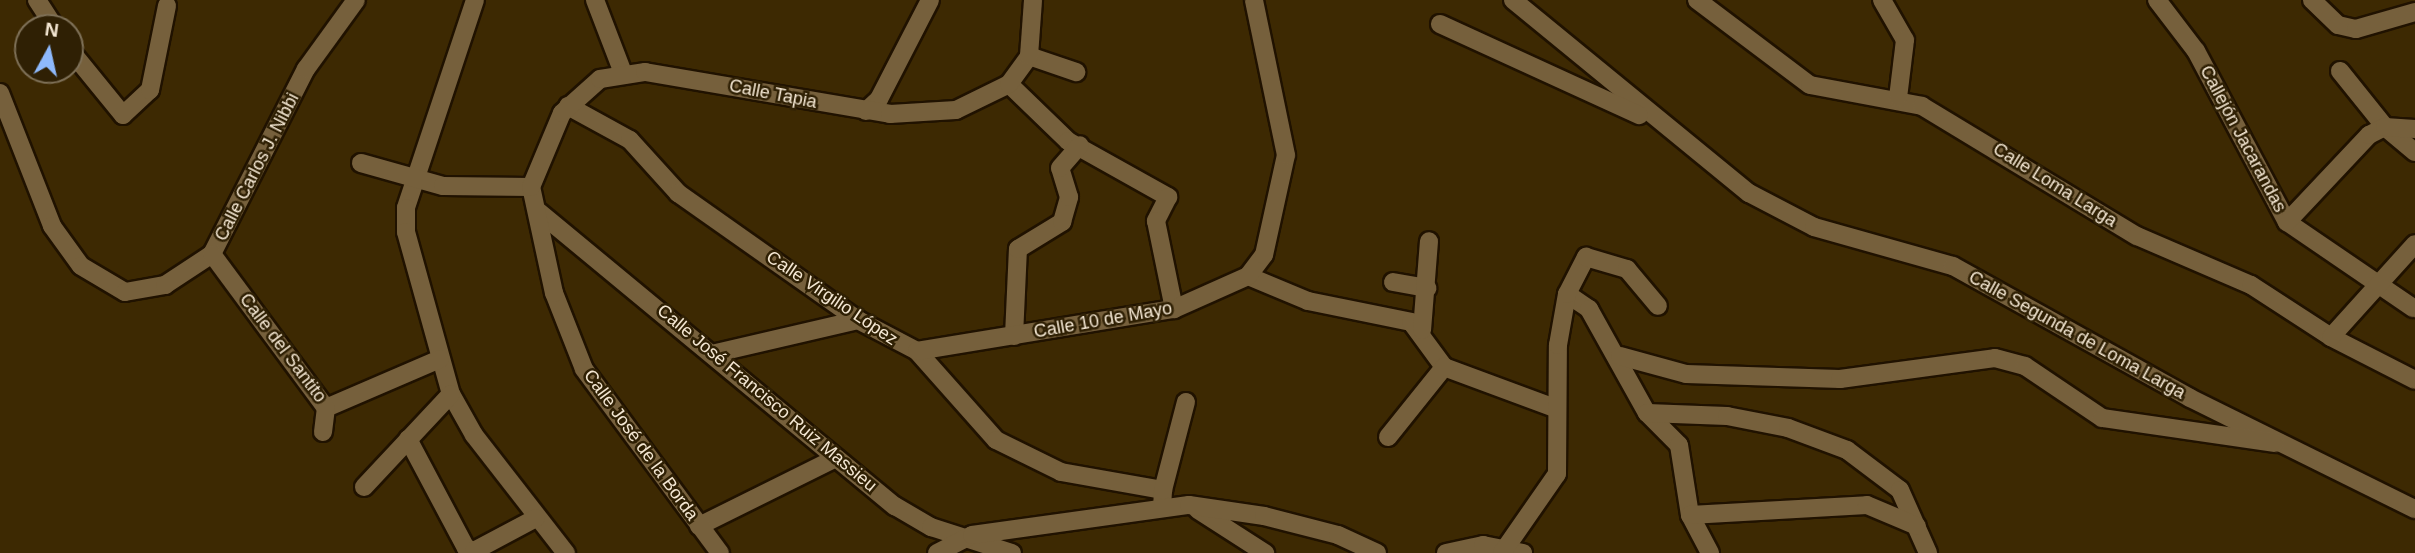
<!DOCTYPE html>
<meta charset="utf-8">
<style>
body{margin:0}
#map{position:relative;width:2415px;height:553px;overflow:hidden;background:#3d2902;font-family:Arial,sans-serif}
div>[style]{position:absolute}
.roads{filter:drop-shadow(2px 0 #201200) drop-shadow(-2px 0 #201200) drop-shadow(0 2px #201200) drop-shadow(0 -2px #201200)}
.minor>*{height:18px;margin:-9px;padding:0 9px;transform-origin:9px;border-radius:9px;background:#76603c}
span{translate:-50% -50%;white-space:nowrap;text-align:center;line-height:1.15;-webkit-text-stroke:5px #2f2004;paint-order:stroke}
.street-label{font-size:18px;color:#f4e7d3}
.north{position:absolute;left:14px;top:14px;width:70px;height:70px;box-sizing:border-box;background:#2f2004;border:2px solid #7e7057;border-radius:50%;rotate:8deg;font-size:19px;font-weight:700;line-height:28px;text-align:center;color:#f4e7d3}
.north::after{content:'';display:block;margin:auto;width:24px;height:32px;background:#8eb9fc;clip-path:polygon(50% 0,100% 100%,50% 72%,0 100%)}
</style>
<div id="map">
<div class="roads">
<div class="minor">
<div style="left:37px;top:0;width:33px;rotate:57deg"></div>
<div style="left:475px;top:0;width:219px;rotate:108.4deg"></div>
<div style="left:406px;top:208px;width:24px;rotate:90deg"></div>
<div style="left:406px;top:232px;width:168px;rotate:74.5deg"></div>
<div style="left:451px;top:394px;width:47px;rotate:60.7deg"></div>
<div style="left:474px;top:435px;width:150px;rotate:52.1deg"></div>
<div style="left:595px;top:0;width:78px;rotate:69deg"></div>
<div style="left:1513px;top:0;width:305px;rotate:39.3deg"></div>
<div style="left:1749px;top:193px;width:73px;rotate:27.6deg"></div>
<div style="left:1814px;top:227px;width:144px;rotate:15.7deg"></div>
<div style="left:1953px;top:266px;width:271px;rotate:29.1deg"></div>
<div style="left:2190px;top:398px;width:251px;rotate:26.3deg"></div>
<div style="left:1697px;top:0;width:141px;rotate:37deg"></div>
<div style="left:1810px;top:85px;width:114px;rotate:10.6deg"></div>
<div style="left:1922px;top:106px;width:251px;rotate:31.2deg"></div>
<div style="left:2137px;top:236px;width:124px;rotate:23.3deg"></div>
<div style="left:2251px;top:285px;width:95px;rotate:33deg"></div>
<div style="left:2331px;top:337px;width:94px;rotate:27.1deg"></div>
<div style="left:1882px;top:0;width:46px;rotate:60.1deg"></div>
<div style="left:1905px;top:40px;width:58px;rotate:96.9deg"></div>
<div style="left:2157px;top:0;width:64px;rotate:52.6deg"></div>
<div style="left:2196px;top:51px;width:194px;rotate:62deg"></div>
<div style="left:2287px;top:222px;width:153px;rotate:34.3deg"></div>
<div style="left:2312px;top:0;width:36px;rotate:44deg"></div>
<div style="left:2338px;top:25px;width:18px;rotate:13deg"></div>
<div style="left:2356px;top:29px;width:61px;rotate:-16.1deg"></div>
<div style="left:1440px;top:24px;width:219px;rotate:24.6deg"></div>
<div style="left:70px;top:50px;width:84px;rotate:50.8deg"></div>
<div style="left:123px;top:115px;width:37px;rotate:-43deg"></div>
<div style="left:150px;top:90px;width:86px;rotate:-78.6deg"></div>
<div style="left:1029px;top:56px;width:50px;rotate:18.8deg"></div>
<div style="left:2340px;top:71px;width:72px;rotate:51.2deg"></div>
<div style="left:2385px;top:127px;width:39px;rotate:40deg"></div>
<div style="left:1009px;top:84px;width:82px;rotate:44deg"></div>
<div style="left:1068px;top:141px;width:115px;rotate:29.2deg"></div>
<div style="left:1168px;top:197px;width:27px;rotate:117deg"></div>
<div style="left:1156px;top:221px;width:90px;rotate:78.4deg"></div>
<div style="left:0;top:93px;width:143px;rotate:68.6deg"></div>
<div style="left:52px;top:226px;width:49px;rotate:54.1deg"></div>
<div style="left:81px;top:266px;width:51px;rotate:30.6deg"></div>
<div style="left:125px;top:292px;width:41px;rotate:-9.9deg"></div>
<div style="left:165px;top:285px;width:56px;rotate:-33.4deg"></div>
<div style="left:212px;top:254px;width:208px;rotate:-63.1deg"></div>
<div style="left:306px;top:69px;width:85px;rotate:-54.1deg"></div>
<div style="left:568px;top:106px;width:71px;rotate:28.7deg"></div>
<div style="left:630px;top:140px;width:72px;rotate:47.8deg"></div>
<div style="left:678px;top:193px;width:220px;rotate:35.2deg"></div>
<div style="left:858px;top:320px;width:67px;rotate:27.7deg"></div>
<div style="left:917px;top:351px;width:119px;rotate:48.4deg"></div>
<div style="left:996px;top:440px;width:72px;rotate:26.2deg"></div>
<div style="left:1061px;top:472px;width:104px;rotate:10deg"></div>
<div style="left:1163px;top:490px;width:17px;rotate:93deg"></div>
<div style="left:866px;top:111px;width:18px;rotate:-43deg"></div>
<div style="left:879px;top:99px;width:111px;rotate:-62.7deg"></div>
<div style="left:361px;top:163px;width:85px;rotate:15.7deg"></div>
<div style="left:443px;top:186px;width:88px;rotate:0.7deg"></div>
<div style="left:539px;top:212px;width:462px;rotate:39.6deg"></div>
<div style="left:895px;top:506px;width:42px;rotate:30.3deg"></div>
<div style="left:931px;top:527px;width:85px;rotate:17.8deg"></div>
<div style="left:2287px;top:222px;width:120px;rotate:-46.7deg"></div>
<div style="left:2369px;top:135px;width:18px;rotate:-27deg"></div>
<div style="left:2385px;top:127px;width:30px;rotate:4deg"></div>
<div style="left:212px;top:254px;width:192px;rotate:53.5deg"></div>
<div style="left:1248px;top:276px;width:65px;rotate:22.6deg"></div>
<div style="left:1308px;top:301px;width:105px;rotate:11.5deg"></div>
<div style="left:1411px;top:322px;width:56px;rotate:53.7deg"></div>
<div style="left:1444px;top:367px;width:118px;rotate:20.3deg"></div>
<div style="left:1393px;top:282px;width:35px;rotate:10deg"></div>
<div style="left:1567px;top:294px;width:27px;rotate:34deg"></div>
<div style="left:1589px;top:309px;width:119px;rotate:60.9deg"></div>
<div style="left:1647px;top:413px;width:45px;rotate:45deg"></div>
<div style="left:1679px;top:445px;width:71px;rotate:81.1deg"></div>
<div style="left:1690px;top:515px;width:43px;rotate:62.2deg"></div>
<div style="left:1422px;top:330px;width:89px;rotate:-85.5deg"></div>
<div style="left:1014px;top:336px;width:87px;rotate:-87.4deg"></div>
<div style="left:1018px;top:249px;width:52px;rotate:-31.5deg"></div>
<div style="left:1062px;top:222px;width:26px;rotate:-74deg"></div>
<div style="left:1069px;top:197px;width:30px;rotate:-107deg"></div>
<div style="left:1060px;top:168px;width:30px;rotate:-49deg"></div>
<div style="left:2331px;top:337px;width:125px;rotate:-47.9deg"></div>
<div style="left:917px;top:351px;width:260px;rotate:-9.3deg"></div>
<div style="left:1174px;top:309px;width:81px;rotate:-24deg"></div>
<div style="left:1248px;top:276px;width:26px;rotate:-53deg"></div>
<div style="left:1264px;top:255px;width:102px;rotate:-77.6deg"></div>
<div style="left:1286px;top:155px;width:158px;rotate:-101.7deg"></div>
<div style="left:716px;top:353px;width:146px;rotate:-13.1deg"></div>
<div style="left:1620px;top:356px;width:68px;rotate:15.3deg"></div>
<div style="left:1686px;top:374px;width:154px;rotate:1.9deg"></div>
<div style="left:1840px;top:379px;width:156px;rotate:-7.7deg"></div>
<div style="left:1995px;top:358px;width:31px;rotate:15deg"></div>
<div style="left:2025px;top:366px;width:93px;rotate:34deg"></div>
<div style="left:2102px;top:418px;width:175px;rotate:8.2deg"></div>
<div style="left:326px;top:408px;width:124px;rotate:-23.3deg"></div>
<div style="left:1647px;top:413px;width:80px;rotate:2.1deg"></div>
<div style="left:1727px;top:416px;width:62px;rotate:11.1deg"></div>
<div style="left:1788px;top:428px;width:63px;rotate:20.4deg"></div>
<div style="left:1847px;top:450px;width:66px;rotate:37deg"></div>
<div style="left:1900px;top:490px;width:69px;rotate:66deg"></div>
<div style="left:323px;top:432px;width:24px;rotate:-83deg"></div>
<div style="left:1388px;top:437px;width:90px;rotate:-51.3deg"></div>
<div style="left:408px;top:439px;width:123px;rotate:62deg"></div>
<div style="left:466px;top:548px;width:9px;rotate:21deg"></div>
<div style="left:474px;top:551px;width:70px;rotate:-28deg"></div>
<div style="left:364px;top:487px;width:127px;rotate:-46.9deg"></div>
<div style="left:1163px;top:490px;width:91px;rotate:-75.4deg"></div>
<div style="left:1198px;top:510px;width:80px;rotate:32.7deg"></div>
<div style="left:1690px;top:515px;width:177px;rotate:-3.2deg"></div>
<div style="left:1867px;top:505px;width:54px;rotate:22.8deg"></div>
<div style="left:699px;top:526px;width:153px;rotate:-26.4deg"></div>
<div style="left:720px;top:553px;width:229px;rotate:-126.5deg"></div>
<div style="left:584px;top:369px;width:82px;rotate:-111.5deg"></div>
<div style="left:554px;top:293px;width:108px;rotate:-102.2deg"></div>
<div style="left:531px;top:187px;width:80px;rotate:-67.3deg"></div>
<div style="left:562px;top:113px;width:51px;rotate:-41.8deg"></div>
<div style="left:600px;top:79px;width:46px;rotate:-8.8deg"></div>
<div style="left:645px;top:72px;width:249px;rotate:9.7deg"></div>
<div style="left:890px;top:114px;width:66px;rotate:-3.5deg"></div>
<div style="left:956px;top:110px;width:59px;rotate:-26.1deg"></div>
<div style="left:1009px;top:84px;width:34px;rotate:-54deg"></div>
<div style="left:1029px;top:56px;width:56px;rotate:-85.9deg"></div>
<div style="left:937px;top:553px;width:39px;rotate:-27deg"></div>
<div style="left:972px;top:535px;width:219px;rotate:-7.9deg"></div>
<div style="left:1189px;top:505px;width:76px;rotate:8.3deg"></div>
<div style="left:1264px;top:516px;width:76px;rotate:14.4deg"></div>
<div style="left:1338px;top:535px;width:43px;rotate:24.8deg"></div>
<div style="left:1446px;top:553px;width:38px;rotate:-12deg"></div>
<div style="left:1483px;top:545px;width:41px;rotate:11.3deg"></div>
<div style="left:1502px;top:553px;width:96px;rotate:-55.2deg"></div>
<div style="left:1557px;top:474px;width:129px;rotate:-89.6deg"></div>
<div style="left:1558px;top:345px;width:52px;rotate:-80deg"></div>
<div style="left:1567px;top:294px;width:42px;rotate:-62.8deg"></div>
<div style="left:1586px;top:257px;width:43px;rotate:16.3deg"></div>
<div style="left:1627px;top:269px;width:48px;rotate:50deg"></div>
</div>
</div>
<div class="street-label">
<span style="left:773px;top:94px;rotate:11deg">Calle Tapia</span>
<span style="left:2243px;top:139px;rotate:62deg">Callejón Jacarandas</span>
<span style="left:257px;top:167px;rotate:-63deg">Calle Carlos J. Nibbi</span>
<span style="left:2055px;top:185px;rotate:32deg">Calle Loma Larga</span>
<span style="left:832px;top:298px;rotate:34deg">Calle Virgilio López</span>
<span style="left:1103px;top:320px;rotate:-10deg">Calle 10 de Mayo</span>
<span style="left:2077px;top:335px;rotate:29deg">Calle Segunda de Loma Larga</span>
<span style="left:283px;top:348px;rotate:53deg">Calle del Santito</span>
<span style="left:767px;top:398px;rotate:40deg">Calle José Francisco Ruiz Massieu</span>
<span style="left:641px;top:445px;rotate:54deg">Calle José de la Borda</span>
</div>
<div class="north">N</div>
</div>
